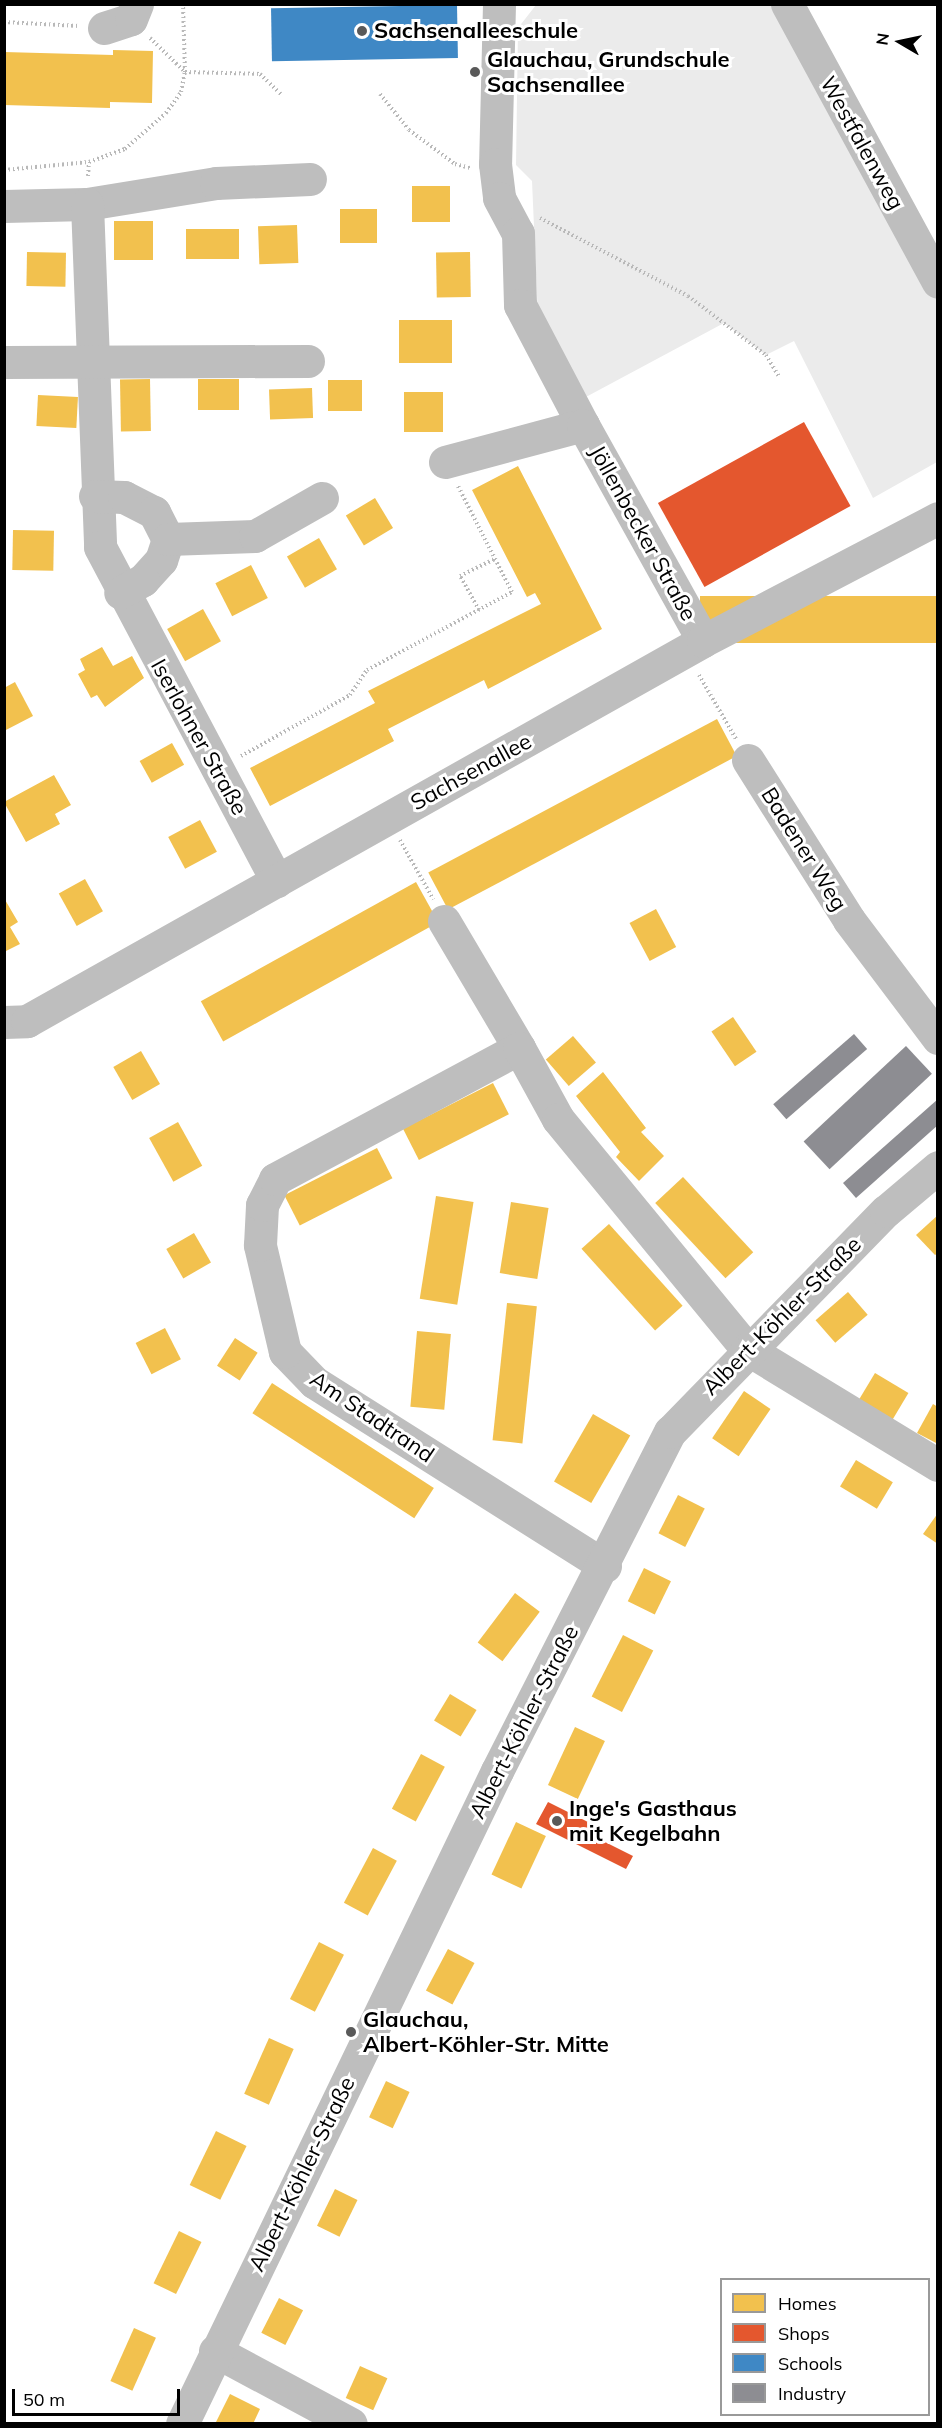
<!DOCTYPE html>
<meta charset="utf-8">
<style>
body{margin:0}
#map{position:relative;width:942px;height:2428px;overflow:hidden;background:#fff;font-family:Mulish,sans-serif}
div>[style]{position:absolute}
.green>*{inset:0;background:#ebebeb}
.homes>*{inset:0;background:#f2c14e;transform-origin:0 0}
.shops>*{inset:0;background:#e4572e;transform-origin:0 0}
.schools>*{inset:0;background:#3f88c5;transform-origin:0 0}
.industry>*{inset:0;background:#8d8d92;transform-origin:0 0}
.path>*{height:4px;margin-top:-2px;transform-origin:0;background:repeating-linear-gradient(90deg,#b9b9b9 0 1.5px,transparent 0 4.5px)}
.minor>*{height:33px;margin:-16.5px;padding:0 16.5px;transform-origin:16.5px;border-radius:16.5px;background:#bebebe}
.dots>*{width:16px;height:16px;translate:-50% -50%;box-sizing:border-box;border:3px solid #fff;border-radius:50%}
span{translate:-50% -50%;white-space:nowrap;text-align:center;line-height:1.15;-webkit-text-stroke:6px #fff;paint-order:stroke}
.poi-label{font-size:22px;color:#000;font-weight:700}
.left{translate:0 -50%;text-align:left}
.street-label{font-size:22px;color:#000}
.frame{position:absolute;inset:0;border:6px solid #000;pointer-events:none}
.legend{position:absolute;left:720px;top:2278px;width:210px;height:138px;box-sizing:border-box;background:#fff;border:2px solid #999;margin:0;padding:8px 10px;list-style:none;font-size:18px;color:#000}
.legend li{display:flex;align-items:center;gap:12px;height:30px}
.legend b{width:30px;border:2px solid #999}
.north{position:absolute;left:870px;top:12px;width:60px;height:60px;-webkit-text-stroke:4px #fff;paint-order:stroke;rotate:279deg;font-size:16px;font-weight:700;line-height:24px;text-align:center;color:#000}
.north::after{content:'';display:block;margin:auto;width:21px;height:27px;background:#000;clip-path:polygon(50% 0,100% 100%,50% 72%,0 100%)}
.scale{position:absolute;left:12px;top:2389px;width:168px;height:27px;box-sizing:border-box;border:3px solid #000;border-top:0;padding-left:8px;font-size:18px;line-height:21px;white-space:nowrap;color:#000;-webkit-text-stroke:4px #fff;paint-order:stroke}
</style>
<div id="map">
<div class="green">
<div style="clip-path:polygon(536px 5px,780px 5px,937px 293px,937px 462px,873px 498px,794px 341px,766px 355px,724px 323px,571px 405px,538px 318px,532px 181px,516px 165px,518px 28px)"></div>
</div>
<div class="homes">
<div style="clip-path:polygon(113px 50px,153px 51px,152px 103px,110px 102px,110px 108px,4px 105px,4px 52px,113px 55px)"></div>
<div style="left:412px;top:186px;width:38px;height:36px"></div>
<div style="left:340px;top:209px;width:37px;height:34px"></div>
<div style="left:114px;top:221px;width:39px;height:39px"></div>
<div style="left:297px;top:225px;width:38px;height:39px;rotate:88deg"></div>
<div style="left:239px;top:229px;width:30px;height:53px;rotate:90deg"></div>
<div style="left:27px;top:252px;width:39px;height:34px;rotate:1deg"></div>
<div style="left:470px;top:252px;width:45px;height:34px;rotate:89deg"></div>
<div style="left:452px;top:320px;width:43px;height:53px;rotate:90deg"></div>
<div style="left:150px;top:379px;width:52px;height:30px;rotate:89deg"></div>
<div style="left:198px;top:379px;width:41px;height:31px"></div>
<div style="left:328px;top:380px;width:34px;height:31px"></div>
<div style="left:312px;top:388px;width:30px;height:43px;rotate:88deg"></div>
<div style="left:443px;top:392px;width:40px;height:39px;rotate:90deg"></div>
<div style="left:38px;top:395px;width:40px;height:31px;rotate:3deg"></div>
<div style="clip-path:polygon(518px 466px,602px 629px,488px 689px,484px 680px,388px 729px,394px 741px,270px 806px,250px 768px,375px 703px,368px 691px,541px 604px,535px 593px,527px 597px,472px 490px)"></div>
<div style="left:375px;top:498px;width:35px;height:34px;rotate:59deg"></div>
<div style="left:13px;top:530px;width:41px;height:40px;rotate:1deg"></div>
<div style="left:319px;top:538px;width:36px;height:37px;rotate:60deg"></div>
<div style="left:251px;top:565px;width:37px;height:40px;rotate:63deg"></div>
<div style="left:938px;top:596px;width:47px;height:238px;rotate:90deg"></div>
<div style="left:203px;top:609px;width:37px;height:41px;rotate:61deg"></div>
<div style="clip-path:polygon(102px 647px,113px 666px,132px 656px,144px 678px,105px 707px,97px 695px,91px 698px,78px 674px,85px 670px,80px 659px)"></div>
<div style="clip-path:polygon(15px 682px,33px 716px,4px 731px,4px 688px)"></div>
<div style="left:717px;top:719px;width:42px;height:327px;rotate:62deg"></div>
<div style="left:172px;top:743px;width:25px;height:37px;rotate:61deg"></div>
<div style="clip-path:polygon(54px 775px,71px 805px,55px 814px,60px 824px,26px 842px,4px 802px)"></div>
<div style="left:200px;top:820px;width:36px;height:36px;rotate:62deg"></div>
<div style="left:85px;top:879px;width:37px;height:30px;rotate:61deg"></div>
<div style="left:416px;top:882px;width:46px;height:246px;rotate:61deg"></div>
<div style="clip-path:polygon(4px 898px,18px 922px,10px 927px,20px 944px,4px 952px)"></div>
<div style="left:656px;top:909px;width:43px;height:30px;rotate:62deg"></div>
<div style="left:733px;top:1017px;width:42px;height:26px;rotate:56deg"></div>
<div style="left:573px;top:1036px;width:35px;height:36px;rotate:49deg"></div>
<div style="left:141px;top:1051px;width:38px;height:32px;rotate:60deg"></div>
<div style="clip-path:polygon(603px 1072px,646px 1128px,641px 1132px,664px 1156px,639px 1181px,616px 1157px,620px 1152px,576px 1096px)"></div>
<div style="left:493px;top:1083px;width:35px;height:101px;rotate:63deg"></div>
<div style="left:178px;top:1122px;width:50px;height:33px;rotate:61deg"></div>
<div style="left:377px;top:1148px;width:34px;height:104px;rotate:63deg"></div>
<div style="left:683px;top:1177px;width:103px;height:38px;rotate:47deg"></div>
<div style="left:436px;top:1196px;width:38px;height:104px;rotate:9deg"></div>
<div style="left:511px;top:1202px;width:38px;height:72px;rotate:9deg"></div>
<div style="clip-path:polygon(938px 1215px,938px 1253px,935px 1255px,916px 1235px)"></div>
<div style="left:609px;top:1224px;width:110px;height:37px;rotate:48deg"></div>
<div style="left:194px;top:1233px;width:34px;height:32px;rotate:60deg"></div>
<div style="left:848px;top:1292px;width:30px;height:43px;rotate:49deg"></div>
<div style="left:507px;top:1303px;width:30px;height:138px;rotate:6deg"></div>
<div style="left:165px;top:1328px;width:35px;height:33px;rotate:63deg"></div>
<div style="left:417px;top:1331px;width:34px;height:76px;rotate:5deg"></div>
<div style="left:235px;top:1338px;width:27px;height:33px;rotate:33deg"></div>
<div style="left:875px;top:1373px;width:39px;height:31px;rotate:31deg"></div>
<div style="left:272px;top:1383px;width:193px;height:36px;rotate:33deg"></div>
<div style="left:744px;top:1391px;width:32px;height:57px;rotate:34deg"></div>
<div style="clip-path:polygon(933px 1404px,938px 1407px,938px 1444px,917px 1433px)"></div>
<div style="left:593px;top:1414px;width:43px;height:78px;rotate:30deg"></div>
<div style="left:856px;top:1460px;width:43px;height:31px;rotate:31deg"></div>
<div style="left:678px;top:1495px;width:30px;height:43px;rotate:27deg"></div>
<div style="clip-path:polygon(938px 1513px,938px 1544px,923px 1534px)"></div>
<div style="left:644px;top:1568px;width:30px;height:37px;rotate:26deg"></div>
<div style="left:515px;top:1593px;width:31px;height:62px;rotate:37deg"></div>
<div style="left:623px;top:1635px;width:34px;height:69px;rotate:27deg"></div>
<div style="left:450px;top:1694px;width:31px;height:31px;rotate:31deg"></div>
<div style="left:575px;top:1727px;width:33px;height:64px;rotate:25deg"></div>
<div style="left:421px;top:1754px;width:27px;height:62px;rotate:28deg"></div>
<div style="left:516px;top:1822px;width:33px;height:58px;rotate:25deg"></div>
<div style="left:373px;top:1848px;width:27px;height:62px;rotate:28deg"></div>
<div style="left:319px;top:1942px;width:28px;height:64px;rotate:27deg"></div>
<div style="left:448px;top:1949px;width:30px;height:47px;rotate:28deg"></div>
<div style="left:269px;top:2038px;width:27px;height:61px;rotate:24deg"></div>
<div style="left:386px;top:2081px;width:26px;height:40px;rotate:25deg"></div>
<div style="left:216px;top:2131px;width:34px;height:60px;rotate:26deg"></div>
<div style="left:335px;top:2189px;width:25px;height:41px;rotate:26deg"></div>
<div style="left:179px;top:2231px;width:25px;height:58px;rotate:26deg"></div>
<div style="left:279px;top:2298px;width:27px;height:39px;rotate:27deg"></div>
<div style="left:134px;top:2328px;width:24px;height:58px;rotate:24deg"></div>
<div style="left:360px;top:2366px;width:30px;height:35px;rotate:24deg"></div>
<div style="clip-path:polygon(230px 2394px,260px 2409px,253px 2424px,215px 2424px)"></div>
</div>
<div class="shops">
<div style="left:804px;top:422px;width:96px;height:167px;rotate:61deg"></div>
<div style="clip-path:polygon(548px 1802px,594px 1825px,589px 1834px,633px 1856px,626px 1869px,536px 1824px)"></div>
</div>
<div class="schools">
<div style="left:457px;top:5px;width:53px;height:186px;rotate:89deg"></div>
</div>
<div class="industry">
<div style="left:854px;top:1034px;width:20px;height:107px;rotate:49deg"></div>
<div style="left:906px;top:1046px;width:38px;height:140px;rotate:47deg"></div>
<div style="clip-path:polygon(938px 1099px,938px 1125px,856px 1198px,843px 1183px)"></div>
</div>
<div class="path">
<div style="left:4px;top:22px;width:75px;rotate:3.1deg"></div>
<div style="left:150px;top:38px;width:49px;rotate:44.2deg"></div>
<div style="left:185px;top:72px;width:75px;rotate:1.5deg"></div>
<div style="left:260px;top:74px;width:29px;rotate:44deg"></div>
<div style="left:380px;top:94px;width:46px;rotate:51.1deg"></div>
<div style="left:409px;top:130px;width:57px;rotate:36.5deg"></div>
<div style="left:455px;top:164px;width:16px;rotate:15deg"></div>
<div style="left:4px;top:170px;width:85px;rotate:-5.4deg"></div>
<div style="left:89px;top:162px;width:38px;rotate:-20deg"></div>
<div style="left:125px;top:149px;width:55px;rotate:-41.3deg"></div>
<div style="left:166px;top:113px;width:26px;rotate:-54deg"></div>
<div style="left:181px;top:92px;width:20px;rotate:-79deg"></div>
<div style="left:185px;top:72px;width:68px;rotate:-91.7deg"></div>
<div style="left:88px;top:176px;width:14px;rotate:-86deg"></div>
<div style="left:540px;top:218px;width:167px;rotate:27.8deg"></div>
<div style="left:688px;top:296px;width:98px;rotate:37.1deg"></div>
<div style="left:766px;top:355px;width:26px;rotate:59deg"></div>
<div style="left:479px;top:610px;width:39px;rotate:-119deg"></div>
<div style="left:460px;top:576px;width:39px;rotate:-26deg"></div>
<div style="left:699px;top:675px;width:74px;rotate:60deg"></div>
<div style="left:241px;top:756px;width:125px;rotate:-29.2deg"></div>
<div style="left:350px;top:695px;width:30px;rotate:-56deg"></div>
<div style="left:367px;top:670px;width:165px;rotate:-28.3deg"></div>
<div style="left:512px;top:592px;width:119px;rotate:-117deg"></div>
<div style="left:400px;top:840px;width:68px;rotate:60.8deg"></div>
</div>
<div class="minor">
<div style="left:499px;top:4px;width:160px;rotate:91.4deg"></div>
<div style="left:495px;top:164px;width:34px;rotate:83deg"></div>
<div style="left:499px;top:198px;width:40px;rotate:62deg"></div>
<div style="left:518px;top:233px;width:72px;rotate:88.4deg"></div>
<div style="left:520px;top:305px;width:136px;rotate:62.3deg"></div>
<div style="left:787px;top:4px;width:316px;rotate:61.5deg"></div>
<div style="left:104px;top:28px;width:28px;rotate:-18deg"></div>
<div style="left:131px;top:19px;width:16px;rotate:-68deg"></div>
<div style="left:87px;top:204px;width:131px;rotate:-9.2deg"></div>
<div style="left:216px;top:183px;width:94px;rotate:-2.4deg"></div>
<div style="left:4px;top:206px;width:83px;rotate:-1.4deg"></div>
<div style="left:87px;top:204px;width:343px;rotate:87.8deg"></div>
<div style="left:100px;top:547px;width:378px;rotate:62.1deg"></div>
<div style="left:4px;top:362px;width:304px;rotate:-0.2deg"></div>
<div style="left:445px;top:462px;width:143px;rotate:-15deg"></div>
<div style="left:583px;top:425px;width:247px;rotate:60.9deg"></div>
<div style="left:95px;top:496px;width:29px;rotate:2deg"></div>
<div style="left:124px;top:497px;width:34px;rotate:27deg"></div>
<div style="left:154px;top:512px;width:30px;rotate:63deg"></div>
<div style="left:168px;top:539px;width:22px;rotate:108deg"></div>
<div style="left:161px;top:560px;width:27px;rotate:132deg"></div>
<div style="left:143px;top:580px;width:26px;rotate:151deg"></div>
<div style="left:168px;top:539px;width:87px;rotate:-2deg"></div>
<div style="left:255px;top:536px;width:77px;rotate:-29.6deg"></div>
<div style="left:748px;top:760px;width:189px;rotate:57.7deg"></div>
<div style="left:849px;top:920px;width:148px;rotate:53deg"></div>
<div style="left:444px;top:921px;width:147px;rotate:59.4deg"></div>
<div style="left:4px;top:1022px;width:23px;rotate:-2deg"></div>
<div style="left:27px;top:1021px;width:775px;rotate:-29.34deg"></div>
<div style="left:703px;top:641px;width:265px;rotate:-27.6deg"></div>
<div style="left:605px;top:1566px;width:344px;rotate:-147.7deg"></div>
<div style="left:314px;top:1382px;width:42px;rotate:-134deg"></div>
<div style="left:285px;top:1352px;width:110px;rotate:-103.2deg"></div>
<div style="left:260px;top:1245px;width:40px;rotate:-87.1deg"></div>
<div style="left:262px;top:1205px;width:29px;rotate:-63deg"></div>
<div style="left:275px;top:1179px;width:277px;rotate:-28.2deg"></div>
<div style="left:519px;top:1048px;width:81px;rotate:61.2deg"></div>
<div style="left:558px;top:1119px;width:298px;rotate:50.6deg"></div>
<div style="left:747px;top:1349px;width:223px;rotate:31.3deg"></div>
<div style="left:215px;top:2351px;width:154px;rotate:28.2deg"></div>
<div style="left:182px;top:2424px;width:725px;rotate:-64.25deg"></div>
<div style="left:497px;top:1771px;width:381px;rotate:-63deg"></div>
<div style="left:670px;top:1432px;width:309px;rotate:-45.7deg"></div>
<div style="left:886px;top:1211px;width:68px;rotate:-40.2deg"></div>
</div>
<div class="dots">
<div style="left:362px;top:31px;background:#595959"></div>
<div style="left:475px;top:72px;background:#595959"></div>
<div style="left:557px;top:1821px;background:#595959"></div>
<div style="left:351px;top:2032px;background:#595959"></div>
</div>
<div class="poi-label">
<span class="left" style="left:374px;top:31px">Sachsenalleeschule</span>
<span class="left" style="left:487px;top:72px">Glauchau, Grundschule<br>Sachsenallee</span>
<span class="left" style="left:569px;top:1821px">Inge's Gasthaus<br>mit Kegelbahn</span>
<span class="left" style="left:363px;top:2032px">Glauchau,<br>Albert-Köhler-Str. Mitte</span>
</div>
<div class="street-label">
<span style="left:862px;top:143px;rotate:61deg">Westfalenweg</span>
<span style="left:643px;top:533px;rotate:61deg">Jöllenbecker Straße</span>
<span style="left:199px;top:737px;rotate:61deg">Iserlohner Straße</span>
<span style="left:471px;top:772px;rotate:-29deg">Sachsenallee</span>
<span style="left:804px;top:849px;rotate:58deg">Badener Weg</span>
<span style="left:782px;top:1316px;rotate:-45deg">Albert-Köhler-Straße</span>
<span style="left:372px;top:1417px;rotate:34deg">Am Stadtrand</span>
<span style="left:524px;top:1722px;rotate:-63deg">Albert-Köhler-Straße</span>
<span style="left:302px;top:2174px;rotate:-64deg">Albert-Köhler-Straße</span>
</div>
<div class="frame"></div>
<ul class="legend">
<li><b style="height:16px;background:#f2c14e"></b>Homes</li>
<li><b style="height:16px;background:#e4572e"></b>Shops</li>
<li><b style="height:16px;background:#3f88c5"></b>Schools</li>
<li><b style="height:16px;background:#8d8d92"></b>Industry</li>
</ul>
<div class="north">N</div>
<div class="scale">50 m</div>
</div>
